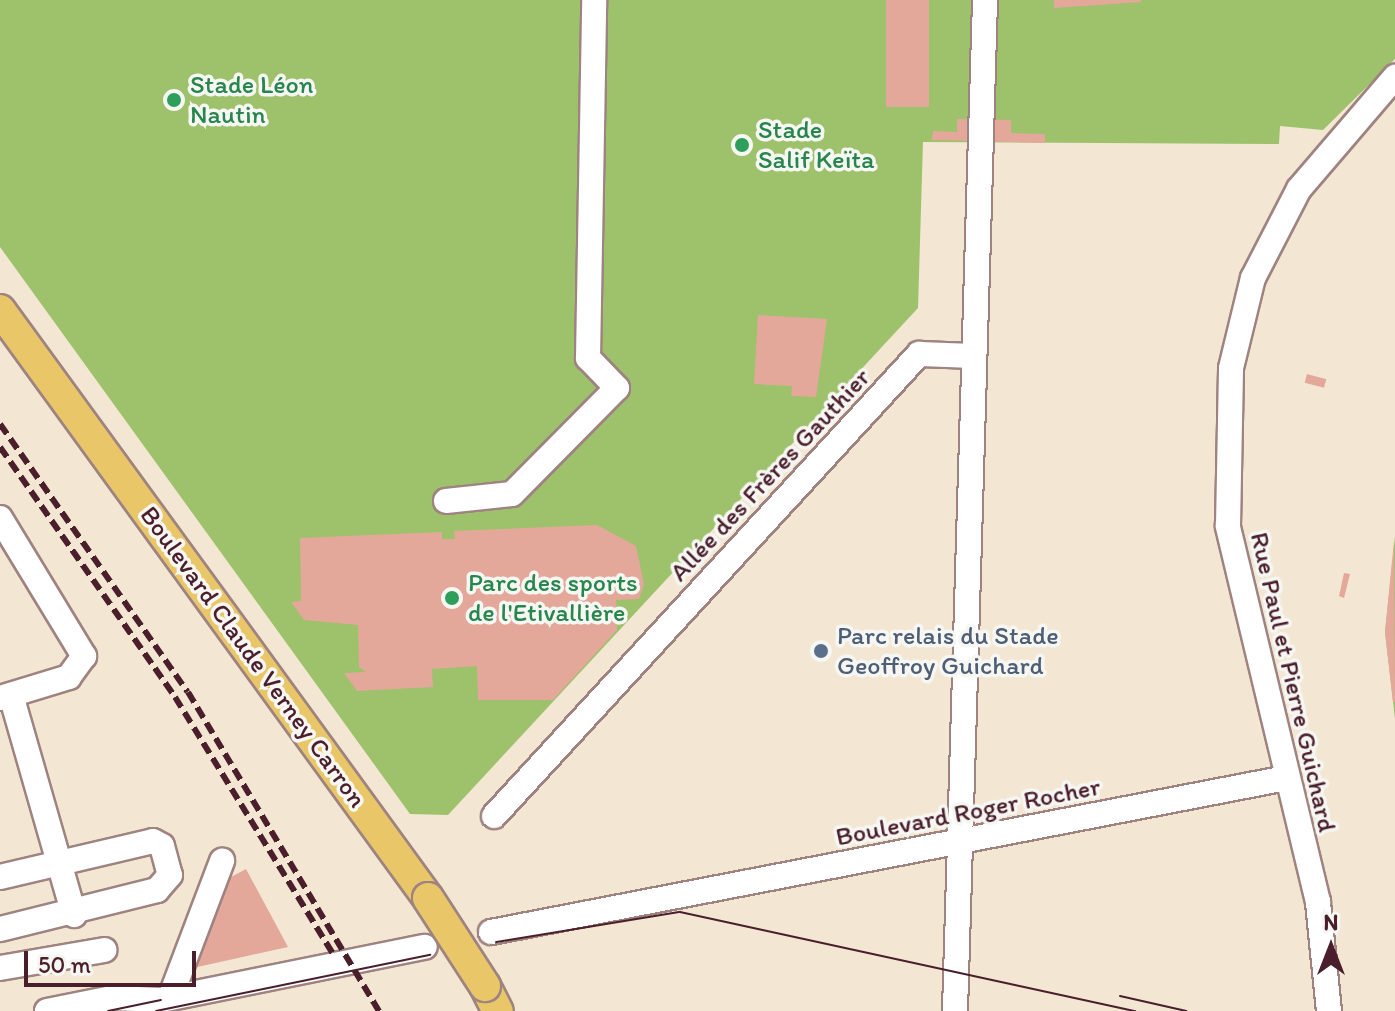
<!DOCTYPE html>
<meta charset="utf-8">
<style>
body{margin:0}
#map{position:relative;width:1395px;height:1011px;overflow:hidden;background:#f3e7d4;font-family:Itim,sans-serif}
div>[style]{position:absolute}
.green>*{inset:0;background:#9ec16b}
.building>*{inset:0;background:#e4a89a;transform-origin:0 0}
.roads{filter:drop-shadow(2px 0 #9e8380) drop-shadow(-2px 0 #9e8380) drop-shadow(0 2px #9e8380) drop-shadow(0 -2px #9e8380)}
.minor>*{height:24px;margin:-12px;padding:0 12px;transform-origin:12px;border-radius:12px;background:#fff}
.major>*{height:30px;margin:-15px;padding:0 15px;transform-origin:15px;border-radius:15px;background:#e9c769}
.tram>*{height:2px;margin:-1px;padding:0 1px;transform-origin:1px;border-radius:1px;background:#4a1f2b}
.rail>*{height:6px;margin-top:-3px;transform-origin:0;background:repeating-linear-gradient(90deg,#4a1f2b 0 12px,transparent 0 18px)}
.bridges{filter:drop-shadow(2px 0 #9e8380) drop-shadow(-2px 0 #9e8380) drop-shadow(0 2px #9e8380) drop-shadow(0 -2px #9e8380)}
.major-bridge>*{height:30px;margin:-15px;padding:0 15px;transform-origin:15px;border-radius:15px;background:#e9c769}
.dots>*{width:22px;height:22px;translate:-50% -50%;box-sizing:border-box;border:4px solid #f6f6f2;border-radius:50%}
span{translate:-50% -50%;white-space:nowrap;text-align:center;line-height:1.15;-webkit-text-stroke:7px #f6f6f2;paint-order:stroke}
.leisure-label{font-size:26px;color:#27864d}
.left{translate:0 -50%;text-align:left}
.street-label{font-size:26px;color:#4a1f2b}
.service-label{font-size:26px;color:#4e5e75}
.north{position:absolute;left:1291px;top:907px;width:80px;height:80px;-webkit-text-stroke:6px #f6f6f2;paint-order:stroke;rotate:0deg;font-size:22px;font-weight:700;line-height:32px;text-align:center;color:#4a1f2b}
.north::after{content:'';display:block;margin:auto;width:28px;height:36px;background:#4a1f2b;clip-path:polygon(50% 0,100% 100%,50% 72%,0 100%)}
.scale{position:absolute;left:24px;top:951px;width:172px;height:36px;box-sizing:border-box;border:4px solid #4a1f2b;border-top:0;padding-left:10px;font-size:24px;line-height:28px;white-space:nowrap;color:#4a1f2b;-webkit-text-stroke:6px #f6f6f2;paint-order:stroke}
</style>
<div id="map">
<div class="green">
<div style="clip-path:polygon(0 0,1395px 0,1395px 59px,1323px 130px,1280px 126px,1279px 144px,923px 142px,918px 308px,448px 815px,410px 814px,0 247px)"></div>
<div style="clip-path:polygon(1395px 536px,1395px 719px,1385px 632px)"></div>
</div>
<div class="building">
<div style="left:886px;top:0;width:43px;height:107px"></div>
<div style="clip-path:polygon(1054px 0,1141px 0,1141px 2px,1054px 8px)"></div>
<div style="clip-path:polygon(957px 119px,1011px 120px,1011px 133px,1045px 134px,1045px 143px,932px 140px,933px 131px,957px 132px)"></div>
<div style="clip-path:polygon(758px 315px,827px 319px,816px 397px,791px 396px,792px 386px,754px 384px)"></div>
<div style="left:1307px;top:374px;width:20px;height:9px;rotate:15deg"></div>
<div style="clip-path:polygon(597px 525px,636px 546px,644px 584px,639px 599px,616px 600px,617px 630px,553px 700px,478px 700px,477px 666px,432px 669px,433px 687px,357px 691px,344px 673px,366px 672px,359px 667px,358px 625px,304px 620px,291px 602px,301px 601px,300px 538px,442px 532px,442px 539px,455px 539px,454px 531px)"></div>
<div style="clip-path:polygon(1394px 541px,1395px 702px,1393px 702px,1385px 632px)"></div>
<div style="clip-path:polygon(1344px 573px,1350px 574px,1344px 598px,1339px 596px)"></div>
<div style="clip-path:polygon(246px 869px,288px 947px,193px 968px,229px 878px)"></div>
</div>
<div class="roads">
<div class="minor">
<div style="left:446px;top:501px;width:66px;rotate:-6.1deg"></div>
<div style="left:512px;top:494px;width:149px;rotate:-45.3deg"></div>
<div style="left:617px;top:388px;width:42px;rotate:-134deg"></div>
<div style="left:588px;top:358px;width:358px;rotate:-89deg"></div>
<div style="left:0;top:518px;width:162px;rotate:58.7deg"></div>
<div style="left:84px;top:656px;width:26px;rotate:126deg"></div>
<div style="left:69px;top:677px;width:72px;rotate:163.1deg"></div>
<div style="left:11px;top:695px;width:229px;rotate:74deg"></div>
<div style="left:494px;top:816px;width:628px;rotate:-47.39deg"></div>
<div style="left:919px;top:354px;width:55px;rotate:2.1deg"></div>
<div style="left:0;top:877px;width:157px;rotate:-13.2deg"></div>
<div style="left:153px;top:841px;width:10px;rotate:29deg"></div>
<div style="left:162px;top:846px;width:30px;rotate:75deg"></div>
<div style="left:170px;top:875px;width:20px;rotate:131deg"></div>
<div style="left:157px;top:890px;width:162px;rotate:166deg"></div>
<div style="left:491px;top:932px;width:810px;rotate:-10.96deg"></div>
<div style="left:0;top:968px;width:106px;rotate:-9.8deg"></div>
<div style="left:170px;top:998px;width:147px;rotate:-69.2deg"></div>
<div style="left:47px;top:1011px;width:66px;rotate:-11.3deg"></div>
<div style="left:112px;top:998px;width:49px;rotate:2.3deg"></div>
<div style="left:161px;top:1000px;width:269px;rotate:-11.4deg"></div>
<div style="left:955px;top:1011px;width:1011px;rotate:-88.3deg"></div>
<div style="left:1329px;top:1011px;width:110px;rotate:-95.8deg"></div>
<div style="left:1318px;top:902px;width:387px;rotate:-103.5deg"></div>
<div style="left:1228px;top:526px;width:158px;rotate:-88.9deg"></div>
<div style="left:1231px;top:368px;width:93px;rotate:-76.3deg"></div>
<div style="left:1253px;top:278px;width:100px;rotate:-62.7deg"></div>
<div style="left:1299px;top:189px;width:148px;rotate:-49.4deg"></div>
</div>
<div class="major">
<div style="left:0;top:310px;width:727px;rotate:53.95deg"></div>
<div style="left:485px;top:986px;width:28px;rotate:63deg"></div>
</div>
</div>
<div class="tram">
<div style="left:496px;top:942px;width:186px;rotate:-9.3deg"></div>
<div style="left:680px;top:912px;width:466px;rotate:12.3deg"></div>
<div style="left:1120px;top:996px;width:68px;rotate:12.8deg"></div>
<div style="left:108px;top:1011px;width:54px;rotate:-11.7deg"></div>
<div style="left:156px;top:1011px;width:280px;rotate:-11.6deg"></div>
</div>
<div class="rail">
<div style="left:0;top:424px;width:327px;rotate:55deg"></div>
<div style="left:188px;top:692px;width:372px;rotate:59.1deg"></div>
<div style="left:0;top:447px;width:305px;rotate:55deg"></div>
<div style="left:175px;top:697px;width:303px;rotate:58.4deg"></div>
</div>
<div class="bridges">
<div class="major-bridge">
<div style="left:428px;top:898px;width:105px;rotate:57.1deg"></div>
</div>
</div>
<div class="dots">
<div style="left:174px;top:100px;background:#2e9e5b"></div>
<div style="left:742px;top:145px;background:#2e9e5b"></div>
<div style="left:452px;top:598px;background:#2e9e5b"></div>
<div style="left:821px;top:651px;background:#5c6f8a"></div>
</div>
<div class="leisure-label">
<span class="left" style="left:190px;top:100px">Stade Léon<br>Nautin</span>
<span class="left" style="left:758px;top:145px">Stade<br>Salif Keïta</span>
<span class="left" style="left:468px;top:598px">Parc des sports<br>de l'Etivallière</span>
</div>
<div class="street-label">
<span style="left:770px;top:475px;rotate:-47deg">Allée des Frères Gauthier</span>
<span style="left:253px;top:657px;rotate:54deg">Boulevard Claude Verney Carron</span>
<span style="left:1293px;top:682px;rotate:77deg">Rue Paul et Pierre Guichard</span>
<span style="left:968px;top:812px;rotate:-11deg">Boulevard Roger Rocher</span>
</div>
<div class="service-label">
<span class="left" style="left:837px;top:651px">Parc relais du Stade<br>Geoffroy Guichard</span>
</div>
<div class="north">N</div>
<div class="scale">50 m</div>
</div>
